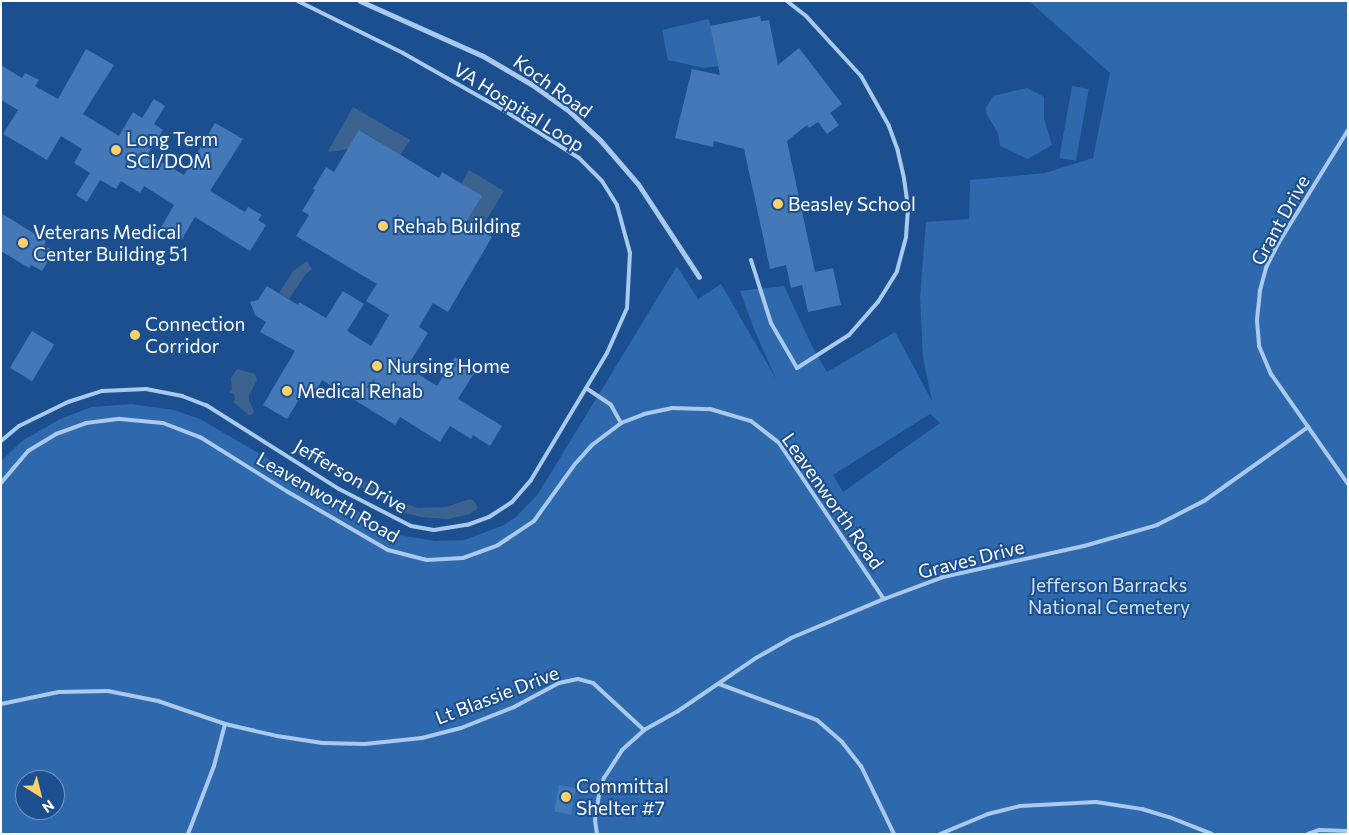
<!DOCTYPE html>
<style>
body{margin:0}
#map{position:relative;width:1349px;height:835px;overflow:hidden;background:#1b4f8f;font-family:Commissioner,sans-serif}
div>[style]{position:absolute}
.green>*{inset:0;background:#2e69ad;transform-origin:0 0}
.water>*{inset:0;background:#3c6290}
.pier>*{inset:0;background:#1b4f8f}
.building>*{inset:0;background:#4478b7;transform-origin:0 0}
.lane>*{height:4px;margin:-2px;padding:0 2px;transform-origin:2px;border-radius:2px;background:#a9c9ee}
.street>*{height:5px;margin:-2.5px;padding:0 2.5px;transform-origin:2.5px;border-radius:2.5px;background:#a9c9ee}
.dots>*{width:14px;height:14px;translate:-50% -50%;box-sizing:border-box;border:2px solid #1b4f8f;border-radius:50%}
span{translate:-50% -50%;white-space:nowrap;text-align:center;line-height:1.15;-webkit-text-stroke:4px #1b4f8f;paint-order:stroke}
.street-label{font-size:19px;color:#fff}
.poi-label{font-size:19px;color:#fff}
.left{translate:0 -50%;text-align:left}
.park-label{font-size:19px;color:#cfe3fa}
.frame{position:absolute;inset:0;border:2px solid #fff;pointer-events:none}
.north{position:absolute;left:15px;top:770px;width:50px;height:50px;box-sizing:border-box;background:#1b4f8f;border:1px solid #7695bc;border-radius:50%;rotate:144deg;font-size:14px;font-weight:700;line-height:20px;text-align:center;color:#fff}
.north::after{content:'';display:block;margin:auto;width:18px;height:22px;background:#ffd166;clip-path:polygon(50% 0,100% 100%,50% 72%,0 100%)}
</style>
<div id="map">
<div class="green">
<div style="clip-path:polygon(evenodd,1029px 1px,1348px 1px,1348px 834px,1px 834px,1px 461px,22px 441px,60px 419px,92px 407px,131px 404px,174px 410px,200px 419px,399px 535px,435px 541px,464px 540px,504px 525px,516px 517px,538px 494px,677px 266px,698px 299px,721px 284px,776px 379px,754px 329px,740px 291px,784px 286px,812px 346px,827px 372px,895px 332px,932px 401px,923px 358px,920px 297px,926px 222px,969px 219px,970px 180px,1045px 173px,1093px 158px,1110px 73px,1029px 1px,930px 414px,940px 423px,843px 492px,833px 475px,930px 414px,1029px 1px,25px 780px,55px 780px,55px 810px,25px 810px,25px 780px)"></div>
<div style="clip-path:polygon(709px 19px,718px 66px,704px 68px,668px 60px,662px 30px)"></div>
<div style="left:1072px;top:86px;width:17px;height:73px;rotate:10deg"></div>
<div style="clip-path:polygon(1027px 88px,1044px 97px,1044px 119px,1052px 145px,1028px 159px,1000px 146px,998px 133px,986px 113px,986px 108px,993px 96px)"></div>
</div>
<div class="water">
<div style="clip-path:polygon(353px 107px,410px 140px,400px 155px,360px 130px,348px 149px,330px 152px,328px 151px)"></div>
<div style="clip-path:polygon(469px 170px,504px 191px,480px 230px,447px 237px,461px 184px)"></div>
<div style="clip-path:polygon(307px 261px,312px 269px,305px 275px,289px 299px,279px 293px,293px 271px)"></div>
<div style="clip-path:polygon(237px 369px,255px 374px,257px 380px,249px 395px,249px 401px,254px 411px,253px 414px,249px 415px,233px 402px,235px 400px,234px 394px,229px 392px,232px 389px,231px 378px)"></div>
<div style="clip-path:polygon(313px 449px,397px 501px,418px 508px,446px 507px,470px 499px,474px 501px,478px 508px,470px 514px,448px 519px,421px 517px,405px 513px,311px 458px,309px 454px)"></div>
</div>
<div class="pier">
<div style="clip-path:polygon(563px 165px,575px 170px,592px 190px,607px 216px,556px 185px,553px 181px)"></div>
</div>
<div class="building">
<div style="clip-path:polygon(760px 16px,761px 21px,769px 20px,778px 65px,799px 48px,842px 104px,830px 113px,839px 125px,827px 134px,818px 122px,809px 128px,807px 125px,787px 141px,815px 272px,833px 268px,841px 305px,808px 312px,802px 285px,791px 288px,786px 265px,770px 269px,744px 149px,714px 141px,713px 147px,675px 138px,692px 69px,720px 75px,710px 26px)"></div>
<div style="clip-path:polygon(86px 49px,114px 65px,83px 114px,119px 136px,133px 112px,142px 118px,154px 99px,165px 106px,154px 124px,163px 130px,148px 154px,184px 175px,215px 123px,243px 139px,210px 191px,245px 212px,248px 207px,262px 215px,258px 220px,266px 225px,250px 251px,195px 217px,181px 241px,160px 229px,174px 205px,144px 186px,140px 193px,121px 181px,116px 189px,100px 180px,87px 202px,76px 195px,90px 173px,74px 163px,82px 149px,61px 136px,47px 160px,3px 134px,18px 110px,1px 100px,1px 65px,22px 78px,25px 73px,39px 80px,35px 86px,58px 99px)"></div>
<div style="clip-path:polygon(359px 130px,439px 178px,442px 172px,482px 196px,466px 222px,492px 237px,448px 312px,433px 303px,419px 327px,428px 333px,407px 367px,437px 386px,455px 357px,476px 370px,458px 399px,502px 426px,490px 446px,473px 435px,471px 439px,450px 426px,440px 442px,400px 417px,395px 425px,322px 380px,313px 396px,304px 391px,287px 419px,263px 405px,295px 351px,260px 332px,266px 322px,255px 315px,250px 302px,258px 300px,267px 286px,298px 305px,299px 302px,326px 318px,343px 291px,364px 304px,347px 331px,371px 346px,389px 315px,366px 301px,377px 284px,296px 236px,309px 215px,302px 211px,315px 190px,313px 189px,326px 167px,334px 172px)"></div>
<div style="clip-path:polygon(1px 213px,46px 241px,44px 245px,54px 251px,42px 271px,31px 265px,29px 268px,1px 251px)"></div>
<div style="left:32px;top:331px;width:26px;height:43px;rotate:31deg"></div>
<div style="left:559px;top:785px;width:17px;height:27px;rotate:10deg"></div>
</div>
<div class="lane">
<div style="left:1348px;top:130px;width:132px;rotate:121.6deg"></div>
<div style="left:1279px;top:242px;width:29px;rotate:117deg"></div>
<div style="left:1266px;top:268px;width:24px;rotate:105deg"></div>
<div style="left:1260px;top:291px;width:30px;rotate:96deg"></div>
<div style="left:1257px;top:321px;width:25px;rotate:85deg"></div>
<div style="left:1259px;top:346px;width:30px;rotate:67deg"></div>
<div style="left:1271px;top:374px;width:134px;rotate:55deg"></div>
<div style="left:751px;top:260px;width:66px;rotate:72.4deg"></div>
<div style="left:771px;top:323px;width:52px;rotate:60deg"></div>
<div style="left:797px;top:368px;width:62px;rotate:-32.4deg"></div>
<div style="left:849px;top:335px;width:44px;rotate:-48.7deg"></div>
<div style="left:878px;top:302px;width:36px;rotate:-58deg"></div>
<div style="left:897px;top:271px;width:35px;rotate:-75deg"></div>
<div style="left:906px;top:237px;width:30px;rotate:-86deg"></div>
<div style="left:908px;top:207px;width:29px;rotate:-98deg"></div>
<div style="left:904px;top:178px;width:28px;rotate:-103deg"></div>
<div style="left:898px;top:151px;width:27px;rotate:-110deg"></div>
<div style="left:889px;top:126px;width:57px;rotate:-119.2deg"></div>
<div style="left:861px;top:76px;width:81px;rotate:-132.5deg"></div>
<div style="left:806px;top:16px;width:24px;rotate:-142deg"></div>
<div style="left:586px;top:388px;width:30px;rotate:34deg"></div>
<div style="left:611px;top:405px;width:21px;rotate:61deg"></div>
<div style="left:1px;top:441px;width:23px;rotate:-40deg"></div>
<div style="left:19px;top:426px;width:55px;rotate:-26.1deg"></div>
<div style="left:68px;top:402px;width:36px;rotate:-18deg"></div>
<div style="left:102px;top:391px;width:44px;rotate:-2.6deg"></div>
<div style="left:146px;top:389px;width:37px;rotate:11deg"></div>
<div style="left:182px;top:396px;width:26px;rotate:21deg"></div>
<div style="left:206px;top:405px;width:157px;rotate:32.3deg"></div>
<div style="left:339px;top:489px;width:81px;rotate:27.2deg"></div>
<div style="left:411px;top:526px;width:23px;rotate:10deg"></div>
<div style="left:434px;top:530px;width:33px;rotate:-9deg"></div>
<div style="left:467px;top:525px;width:23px;rotate:-20deg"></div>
<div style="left:489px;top:517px;width:27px;rotate:-33deg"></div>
<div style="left:512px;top:502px;width:29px;rotate:-49deg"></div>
<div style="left:531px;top:480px;width:148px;rotate:-59.1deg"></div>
<div style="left:607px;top:353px;width:49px;rotate:-66deg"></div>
<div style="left:627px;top:308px;width:55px;rotate:-86.9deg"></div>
<div style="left:630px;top:253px;width:50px;rotate:-105.2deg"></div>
<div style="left:617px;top:205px;width:28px;rotate:-122deg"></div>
<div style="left:602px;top:181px;width:33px;rotate:-135deg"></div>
<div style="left:579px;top:158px;width:88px;rotate:-147.6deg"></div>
<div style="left:505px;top:111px;width:117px;rotate:-150.4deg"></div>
<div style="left:403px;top:53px;width:117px;rotate:-153.7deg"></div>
<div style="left:1px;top:483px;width:42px;rotate:-49.8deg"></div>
<div style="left:28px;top:451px;width:33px;rotate:-31deg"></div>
<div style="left:56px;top:434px;width:32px;rotate:-20deg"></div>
<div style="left:86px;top:423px;width:34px;rotate:-7deg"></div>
<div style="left:120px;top:419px;width:43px;rotate:5.3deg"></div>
<div style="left:163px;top:423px;width:40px;rotate:21deg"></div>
<div style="left:200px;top:437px;width:104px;rotate:32deg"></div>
<div style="left:288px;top:492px;width:116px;rotate:30.1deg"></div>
<div style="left:388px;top:550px;width:40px;rotate:14.4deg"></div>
<div style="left:427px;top:560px;width:36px;rotate:-3deg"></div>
<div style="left:463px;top:558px;width:37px;rotate:-20deg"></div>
<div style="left:498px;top:545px;width:43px;rotate:-33.7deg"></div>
<div style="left:534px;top:521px;width:70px;rotate:-54.3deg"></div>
<div style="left:575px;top:464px;width:25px;rotate:-48deg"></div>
<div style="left:592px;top:445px;width:36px;rotate:-37deg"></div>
<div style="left:621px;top:423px;width:25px;rotate:-21deg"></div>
<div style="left:644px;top:414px;width:29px;rotate:-12deg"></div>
<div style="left:672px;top:408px;width:38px;rotate:2deg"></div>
<div style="left:710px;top:409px;width:43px;rotate:16.3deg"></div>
<div style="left:751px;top:421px;width:36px;rotate:38deg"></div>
<div style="left:779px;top:443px;width:188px;rotate:56.1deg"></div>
<div style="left:719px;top:684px;width:104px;rotate:20.2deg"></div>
<div style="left:817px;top:720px;width:33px;rotate:41deg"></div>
<div style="left:842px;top:742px;width:31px;rotate:52deg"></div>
<div style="left:861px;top:766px;width:76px;rotate:64.1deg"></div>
<div style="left:1px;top:704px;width:59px;rotate:-11.7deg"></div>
<div style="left:59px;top:692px;width:49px;rotate:-1.2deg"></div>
<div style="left:108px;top:691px;width:51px;rotate:11.3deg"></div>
<div style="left:158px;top:701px;width:71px;rotate:18.9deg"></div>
<div style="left:225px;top:724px;width:53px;rotate:13deg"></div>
<div style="left:277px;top:736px;width:46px;rotate:8.8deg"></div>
<div style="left:322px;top:743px;width:43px;rotate:1.3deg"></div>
<div style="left:365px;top:744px;width:57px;rotate:-6deg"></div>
<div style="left:422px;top:738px;width:40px;rotate:-14.4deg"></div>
<div style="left:461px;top:728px;width:57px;rotate:-21.6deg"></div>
<div style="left:514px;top:707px;width:51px;rotate:-28.1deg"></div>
<div style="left:559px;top:683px;width:19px;rotate:-12deg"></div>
<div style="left:578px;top:679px;width:16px;rotate:15deg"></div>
<div style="left:593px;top:683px;width:69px;rotate:42.7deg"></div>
<div style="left:188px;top:834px;width:73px;rotate:-69.1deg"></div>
<div style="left:214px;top:766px;width:43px;rotate:-75.3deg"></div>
<div style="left:597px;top:834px;width:14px;rotate:-98deg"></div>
<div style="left:595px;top:820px;width:26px;rotate:-81deg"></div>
<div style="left:599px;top:794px;width:17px;rotate:-73deg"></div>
<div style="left:604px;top:778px;width:33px;rotate:-57deg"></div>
<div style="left:622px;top:750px;width:30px;rotate:-42deg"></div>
<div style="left:644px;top:730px;width:39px;rotate:-29deg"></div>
<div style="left:678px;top:711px;width:94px;rotate:-34.2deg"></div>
<div style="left:756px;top:658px;width:40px;rotate:-29.7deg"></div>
<div style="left:791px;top:638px;width:101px;rotate:-22.8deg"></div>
<div style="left:884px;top:599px;width:63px;rotate:-20.4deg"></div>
<div style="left:943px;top:577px;width:144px;rotate:-12.4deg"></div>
<div style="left:1084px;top:546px;width:76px;rotate:-16deg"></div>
<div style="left:1157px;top:525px;width:53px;rotate:-27.1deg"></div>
<div style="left:1204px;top:501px;width:128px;rotate:-35.4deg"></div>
<div style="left:940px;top:834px;width:52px;rotate:-22.6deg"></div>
<div style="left:988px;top:814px;width:33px;rotate:-14deg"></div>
<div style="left:1020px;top:806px;width:76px;rotate:-3deg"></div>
<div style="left:1096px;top:802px;width:47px;rotate:8.7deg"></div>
<div style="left:1142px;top:809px;width:28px;rotate:17deg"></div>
<div style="left:1169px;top:817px;width:46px;rotate:21.6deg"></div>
<div style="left:1308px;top:834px;width:12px;rotate:-20deg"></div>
<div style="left:1319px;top:830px;width:29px;rotate:2deg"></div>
</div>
<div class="street">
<div style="left:360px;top:1px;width:135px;rotate:24.1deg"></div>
<div style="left:483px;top:56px;width:56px;rotate:30.3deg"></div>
<div style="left:531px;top:84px;width:47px;rotate:35.4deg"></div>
<div style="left:569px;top:111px;width:42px;rotate:43.1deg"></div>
<div style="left:600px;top:140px;width:58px;rotate:49.2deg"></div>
<div style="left:638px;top:184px;width:111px;rotate:56.7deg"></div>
</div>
<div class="dots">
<div style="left:116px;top:150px;background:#ffd166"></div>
<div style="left:778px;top:204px;background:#ffd166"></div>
<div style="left:383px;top:226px;background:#ffd166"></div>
<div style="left:23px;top:243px;background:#ffd166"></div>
<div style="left:135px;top:335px;background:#ffd166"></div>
<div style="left:377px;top:366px;background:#ffd166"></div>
<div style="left:287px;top:391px;background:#ffd166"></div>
<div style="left:566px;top:797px;background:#ffd166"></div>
</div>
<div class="street-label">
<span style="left:553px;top:86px;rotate:36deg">Koch Road</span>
<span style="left:519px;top:107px;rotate:32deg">VA Hospital Loop</span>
<span style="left:1280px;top:220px;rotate:-61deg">Grant Drive</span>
<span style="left:351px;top:476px;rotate:30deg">Jefferson Drive</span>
<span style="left:328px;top:497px;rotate:30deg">Leavenworth Road</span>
<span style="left:833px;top:501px;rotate:55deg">Leavenworth Road</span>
<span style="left:971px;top:559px;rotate:-14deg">Graves Drive</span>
<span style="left:497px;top:695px;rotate:-21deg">Lt Blassie Drive</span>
</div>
<div class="poi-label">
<span class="left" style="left:126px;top:150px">Long Term<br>SCI/DOM</span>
<span class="left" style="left:788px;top:204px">Beasley School</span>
<span class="left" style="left:393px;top:226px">Rehab Building</span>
<span class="left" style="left:33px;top:243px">Veterans Medical<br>Center Building 51</span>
<span class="left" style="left:145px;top:335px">Connection<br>Corridor</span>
<span class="left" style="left:387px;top:366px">Nursing Home</span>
<span class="left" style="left:297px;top:391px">Medical Rehab</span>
<span class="left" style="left:576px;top:797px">Committal<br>Shelter #7</span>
</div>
<div class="park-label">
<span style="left:1109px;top:596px">Jefferson Barracks<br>National Cemetery</span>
</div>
<div class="frame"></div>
<div class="north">N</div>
</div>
